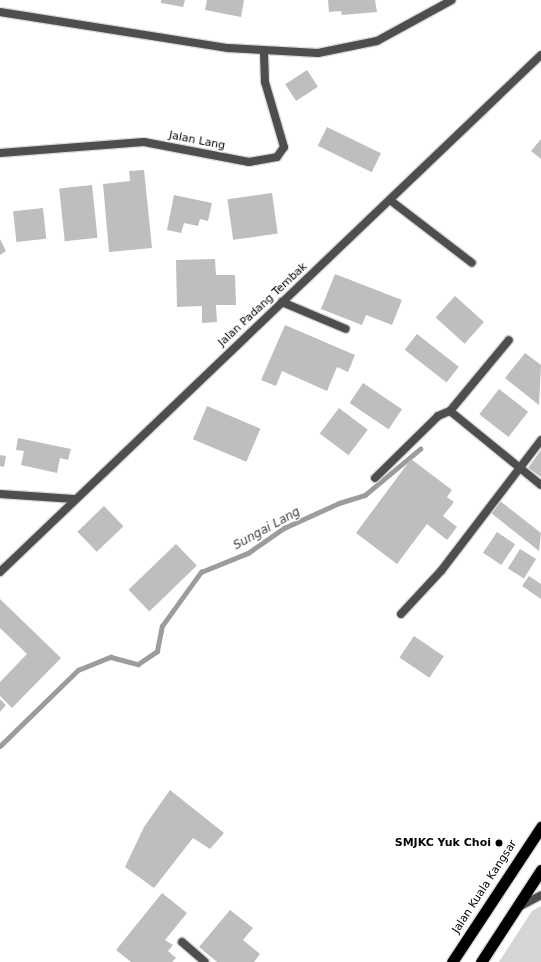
<!DOCTYPE html>
<style>
body{margin:0}
#map{position:relative;width:541px;height:962px;overflow:hidden;background:#fff;font-family:"DejaVu Sans",sans-serif}
div>[style]{position:absolute}
.green>*{inset:0;background:#d5d5d5}
.stream>*{height:4.5px;margin:-2.25px;padding:0 2.25px;transform-origin:2.25px;border-radius:2.25px;background:#9c9c9c}
.building>*{inset:0;background:#bebebe;transform-origin:0 0}
.roads{filter:drop-shadow(1px 0 #dbdbdb) drop-shadow(-1px 0 #dbdbdb) drop-shadow(0 1px #dbdbdb) drop-shadow(0 -1px #dbdbdb)}
.minor>*{height:8px;margin:-4px;padding:0 4px;transform-origin:4px;border-radius:4px;background:#4e4e4e}
.trunk>*{height:11px;margin:-5.5px;padding:0 5.5px;transform-origin:5.5px;border-radius:5.5px;background:#000}
.dots>*{width:11px;height:11px;translate:-50% -50%;box-sizing:border-box;border:2px solid #fff;border-radius:50%}
span{translate:-50% -50%;white-space:nowrap;text-align:center;line-height:1.15;-webkit-text-stroke:3px #fff;paint-order:stroke}
.street-label{font-size:11px;color:#000}
.poi-label{font-size:11px;color:#000;font-weight:700}
.right{translate:-100% -50%;text-align:right}
.water-label{font-size:12px;color:#3d3d3d;font-style:italic}
</style>
<div id="map">
<div class="green">
<div style="clip-path:polygon(541px 906px,541px 962px,499px 962px,532px 911px)"></div>
</div>
<div class="stream">
<div style="left:0;top:746px;width:109px;rotate:-44.3deg"></div>
<div style="left:78px;top:670px;width:35px;rotate:-22deg"></div>
<div style="left:111px;top:657px;width:28px;rotate:15deg"></div>
<div style="left:138px;top:664px;width:23px;rotate:-34deg"></div>
<div style="left:157px;top:651px;width:25px;rotate:-79deg"></div>
<div style="left:162px;top:626px;width:67px;rotate:-54.2deg"></div>
<div style="left:201px;top:572px;width:51px;rotate:-22deg"></div>
<div style="left:248px;top:553px;width:44px;rotate:-34.8deg"></div>
<div style="left:284px;top:528px;width:60px;rotate:-24.4deg"></div>
<div style="left:339px;top:503px;width:27px;rotate:-17deg"></div>
<div style="left:365px;top:495px;width:72px;rotate:-39.9deg"></div>
</div>
<div class="building">
<div style="clip-path:polygon(161px 0,185px 0,183px 7px,161px 3px)"></div>
<div style="clip-path:polygon(207px 0,244px 0,241px 17px,205px 10px)"></div>
<div style="clip-path:polygon(328px 0,375px 0,377px 12px,342px 15px,341px 11px,329px 12px)"></div>
<div style="left:307px;top:70px;width:20px;height:26px;rotate:57deg"></div>
<div style="left:327px;top:127px;width:60px;height:21px;rotate:26deg"></div>
<div style="clip-path:polygon(541px 139px,541px 159px,531px 151px)"></div>
<div style="clip-path:polygon(144px 170px,152px 248px,109px 252px,103px 184px,130px 181px,129px 171px)"></div>
<div style="left:92px;top:185px;width:53px;height:33px;rotate:84deg"></div>
<div style="left:272px;top:193px;width:41px;height:45px;rotate:82deg"></div>
<div style="clip-path:polygon(174px 195px,212px 203px,208px 221px,200px 219px,198px 226px,184px 223px,181px 233px,167px 230px)"></div>
<div style="left:43px;top:208px;width:31px;height:30px;rotate:84deg"></div>
<div style="clip-path:polygon(0 239px,6px 251px,0 255px)"></div>
<div style="clip-path:polygon(215px 259px,216px 275px,235px 275px,236px 305px,216px 305px,217px 322px,202px 323px,202px 306px,177px 307px,176px 260px)"></div>
<div style="clip-path:polygon(335px 274px,402px 300px,392px 325px,366px 315px,362px 325px,321px 309px)"></div>
<div style="left:455px;top:296px;width:39px;height:29px;rotate:42deg"></div>
<div style="clip-path:polygon(285px 325px,355px 355px,348px 372px,337px 367px,327px 391px,282px 371px,276px 386px,261px 380px)"></div>
<div style="left:417px;top:334px;width:53px;height:20px;rotate:38deg"></div>
<div style="clip-path:polygon(525px 353px,541px 365px,539px 405px,505px 378px)"></div>
<div style="left:363px;top:383px;width:47px;height:24px;rotate:34deg"></div>
<div style="left:499px;top:389px;width:37px;height:32px;rotate:38deg"></div>
<div style="left:207px;top:406px;width:58px;height:36px;rotate:23deg"></div>
<div style="left:339px;top:408px;width:36px;height:32px;rotate:37deg"></div>
<div style="clip-path:polygon(18px 438px,71px 449px,68px 460px,60px 458px,57px 473px,21px 465px,24px 451px,16px 450px)"></div>
<div style="clip-path:polygon(541px 450px,541px 477px,528px 468px)"></div>
<div style="clip-path:polygon(0 455px,6px 456px,4px 467px,0 466px)"></div>
<div style="clip-path:polygon(411px 459px,452px 490px,447px 497px,454px 502px,443px 516px,457px 527px,447px 540px,427px 524px,397px 564px,356px 533px)"></div>
<div style="clip-path:polygon(500px 501px,541px 533px,539px 551px,491px 513px)"></div>
<div style="left:104px;top:506px;width:28px;height:37px;rotate:46deg"></div>
<div style="left:497px;top:532px;width:22px;height:25px;rotate:34deg"></div>
<div style="left:176px;top:544px;width:30px;height:66px;rotate:46deg"></div>
<div style="left:520px;top:549px;width:19px;height:23px;rotate:32deg"></div>
<div style="clip-path:polygon(529px 576px,541px 584px,541px 599px,522px 586px)"></div>
<div style="clip-path:polygon(0 599px,61px 658px,12px 708px,0 696px,0 682px,27px 654px,0 628px)"></div>
<div style="left:414px;top:636px;width:36px;height:26px;rotate:34deg"></div>
<div style="clip-path:polygon(0 699px,6px 705px,0 712px)"></div>
<div style="clip-path:polygon(170px 790px,224px 833px,210px 849px,193px 838px,154px 888px,125px 867px,144px 827px)"></div>
<div style="clip-path:polygon(162px 893px,187px 913px,165px 940px,173px 945px,168px 951px,176px 958px,172px 962px,131px 962px,116px 950px)"></div>
<div style="clip-path:polygon(230px 910px,253px 928px,243px 940px,260px 954px,254px 962px,217px 962px,199px 947px)"></div>
</div>
<div class="roads">
<div class="minor">
<div style="left:0;top:12px;width:231px;rotate:9deg"></div>
<div style="left:228px;top:48px;width:90px;rotate:3.2deg"></div>
<div style="left:318px;top:53px;width:60px;rotate:-11.5deg"></div>
<div style="left:377px;top:41px;width:85px;rotate:-28.7deg"></div>
<div style="left:0;top:153px;width:144px;rotate:-4.4deg"></div>
<div style="left:144px;top:142px;width:107px;rotate:10.8deg"></div>
<div style="left:249px;top:162px;width:28px;rotate:-10deg"></div>
<div style="left:277px;top:157px;width:12px;rotate:-55deg"></div>
<div style="left:284px;top:147px;width:68px;rotate:-106.3deg"></div>
<div style="left:265px;top:82px;width:32px;rotate:-92deg"></div>
<div style="left:390px;top:200px;width:103px;rotate:37.5deg"></div>
<div style="left:282px;top:302px;width:69px;rotate:22.9deg"></div>
<div style="left:450px;top:411px;width:92px;rotate:-50.3deg"></div>
<div style="left:375px;top:478px;width:88px;rotate:-44.5deg"></div>
<div style="left:438px;top:416px;width:13px;rotate:-23deg"></div>
<div style="left:450px;top:411px;width:117px;rotate:39.1deg"></div>
<div style="left:0;top:494px;width:74px;rotate:3.9deg"></div>
<div style="left:0;top:572px;width:748px;rotate:-43.7deg"></div>
<div style="left:401px;top:614px;width:59px;rotate:-47.1deg"></div>
<div style="left:441px;top:571px;width:165px;rotate:-52.6deg"></div>
<div style="left:517px;top:908px;width:27px;rotate:-28deg"></div>
<div style="left:182px;top:942px;width:30px;rotate:41deg"></div>
</div>
<div class="trunk">
<div style="left:452px;top:962px;width:162px;rotate:-56.6deg"></div>
<div style="left:481px;top:962px;width:110px;rotate:-56.9deg"></div>
</div>
</div>
<div class="dots">
<div style="left:499px;top:843px;background:#000"></div>
</div>
<div class="street-label">
<span style="left:197px;top:141px;rotate:11deg">Jalan Lang</span>
<span style="left:263px;top:305px;rotate:-43deg">Jalan Padang Tembak</span>
<span style="left:485px;top:887px;rotate:-57deg">Jalan Kuala Kangsar</span>
</div>
<div class="poi-label">
<span class="right" style="left:491px;top:843px">SMJKC Yuk Choi</span>
</div>
<div class="water-label">
<span style="left:267px;top:529px;rotate:-29deg">Sungai Lang</span>
</div>
</div>
